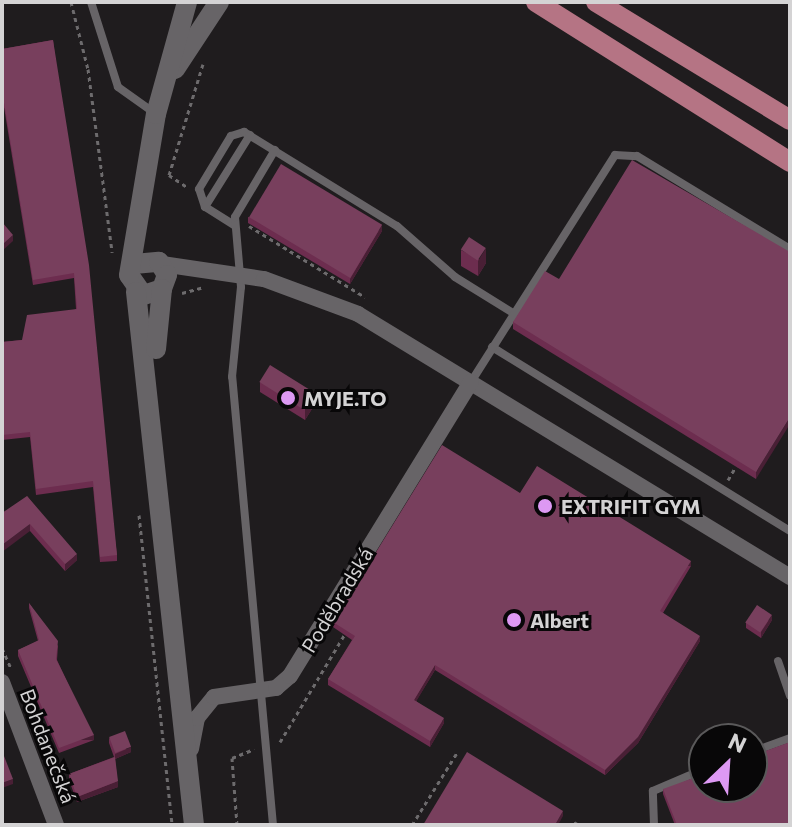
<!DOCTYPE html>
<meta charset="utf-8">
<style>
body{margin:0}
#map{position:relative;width:792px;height:827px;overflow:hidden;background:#1f1c1e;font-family:Commissioner,sans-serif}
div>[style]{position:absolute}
.path>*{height:3px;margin-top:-1.5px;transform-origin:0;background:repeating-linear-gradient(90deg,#6d6b6d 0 4px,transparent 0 8px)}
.lane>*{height:8px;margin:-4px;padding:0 4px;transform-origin:4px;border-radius:4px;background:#676467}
.street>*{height:16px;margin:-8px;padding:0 8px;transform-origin:8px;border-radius:8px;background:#676467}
.secondary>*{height:20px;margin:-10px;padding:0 10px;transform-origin:10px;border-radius:10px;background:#676467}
.primary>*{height:20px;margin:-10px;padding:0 10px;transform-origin:10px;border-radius:10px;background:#b57484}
.wall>*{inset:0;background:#6d2d4f}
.shaded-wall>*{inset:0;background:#491f35;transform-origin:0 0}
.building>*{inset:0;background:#783f5d;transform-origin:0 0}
.dots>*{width:22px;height:22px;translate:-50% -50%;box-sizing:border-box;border:4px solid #080708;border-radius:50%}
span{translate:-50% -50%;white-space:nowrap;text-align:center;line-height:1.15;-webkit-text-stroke:6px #080708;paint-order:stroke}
.poi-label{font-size:20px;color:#d4d3d4;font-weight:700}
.left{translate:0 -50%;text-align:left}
.street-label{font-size:20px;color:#d4d3d4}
.frame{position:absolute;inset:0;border:4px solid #d4d3d4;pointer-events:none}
.north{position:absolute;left:688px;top:723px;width:80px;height:80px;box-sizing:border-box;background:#080708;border:2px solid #5a595a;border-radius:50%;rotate:25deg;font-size:22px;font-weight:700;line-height:32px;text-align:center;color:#d4d3d4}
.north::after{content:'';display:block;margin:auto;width:28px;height:36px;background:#dd99f3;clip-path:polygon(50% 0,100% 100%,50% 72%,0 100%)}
</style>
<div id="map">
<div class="path">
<div style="left:71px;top:2px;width:69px;rotate:75.8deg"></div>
<div style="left:88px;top:69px;width:185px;rotate:82.5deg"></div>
<div style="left:169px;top:175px;width:23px;rotate:34deg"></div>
<div style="left:169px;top:175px;width:116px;rotate:-73deg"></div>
<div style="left:249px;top:226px;width:136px;rotate:31.5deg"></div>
<div style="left:182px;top:293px;width:20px;rotate:-15deg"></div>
<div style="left:728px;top:480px;width:16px;rotate:-60deg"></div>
<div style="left:139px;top:515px;width:312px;rotate:83.9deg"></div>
<div style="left:2px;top:648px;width:22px;rotate:66deg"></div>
<div style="left:280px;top:742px;width:128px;rotate:-59deg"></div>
<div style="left:574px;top:822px;width:6px;rotate:31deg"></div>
<div style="left:237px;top:825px;width:67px;rotate:-94.3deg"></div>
<div style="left:232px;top:758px;width:24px;rotate:-22deg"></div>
<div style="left:412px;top:825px;width:87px;rotate:-58.1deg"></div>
</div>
<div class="lane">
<div style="left:91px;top:2px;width:89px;rotate:72.4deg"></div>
<div style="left:118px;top:87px;width:47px;rotate:35.4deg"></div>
<div style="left:205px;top:207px;width:19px;rotate:-108deg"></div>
<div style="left:199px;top:189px;width:62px;rotate:-58.9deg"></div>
<div style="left:231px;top:136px;width:14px;rotate:-17deg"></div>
<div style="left:244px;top:132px;width:180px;rotate:31.6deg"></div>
<div style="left:397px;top:226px;width:77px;rotate:41.3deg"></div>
<div style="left:455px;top:277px;width:68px;rotate:31.8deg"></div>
<div style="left:234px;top:225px;width:34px;rotate:-148deg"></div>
<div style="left:205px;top:207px;width:85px;rotate:-58deg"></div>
<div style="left:492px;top:347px;width:350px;rotate:31.7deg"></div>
<div style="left:471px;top:382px;width:269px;rotate:-57.6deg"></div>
<div style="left:615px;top:155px;width:22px;rotate:3deg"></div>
<div style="left:637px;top:156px;width:179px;rotate:31.3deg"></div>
<div style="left:778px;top:661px;width:37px;rotate:71deg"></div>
<div style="left:752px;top:752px;width:40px;rotate:-20.2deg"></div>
<div style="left:273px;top:825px;width:450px;rotate:-95.2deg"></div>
<div style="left:232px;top:377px;width:90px;rotate:-84.3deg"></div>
<div style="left:241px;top:287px;width:70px;rotate:-94.9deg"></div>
<div style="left:235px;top:217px;width:78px;rotate:-59.2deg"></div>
<div style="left:654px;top:825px;width:34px;rotate:-92deg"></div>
<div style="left:653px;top:791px;width:56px;rotate:-23.3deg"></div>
</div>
<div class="street">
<div style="left:162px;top:264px;width:103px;rotate:8.4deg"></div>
<div style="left:264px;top:279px;width:100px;rotate:20.4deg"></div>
<div style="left:358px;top:314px;width:506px;rotate:31.33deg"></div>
<div style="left:2px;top:682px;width:153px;rotate:69.3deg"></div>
<div style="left:191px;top:749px;width:32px;rotate:-79deg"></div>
<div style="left:197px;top:718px;width:27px;rotate:-51deg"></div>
<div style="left:214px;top:697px;width:63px;rotate:-8.3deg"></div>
<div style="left:276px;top:688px;width:18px;rotate:-41deg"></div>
<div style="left:290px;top:676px;width:345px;rotate:-58.4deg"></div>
</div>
<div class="secondary">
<div style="left:175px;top:69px;width:80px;rotate:-56.7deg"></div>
<div style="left:134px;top:264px;width:25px;rotate:-5deg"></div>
<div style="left:159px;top:262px;width:15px;rotate:58deg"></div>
<div style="left:167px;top:275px;width:15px;rotate:110deg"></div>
<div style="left:162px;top:289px;width:20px;rotate:162deg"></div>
<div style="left:143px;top:295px;width:24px;rotate:-125deg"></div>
<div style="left:129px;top:275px;width:163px;rotate:-80.5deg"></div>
<div style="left:156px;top:114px;width:116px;rotate:-74.5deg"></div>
<div style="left:136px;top:292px;width:536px;rotate:83.79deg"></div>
<div style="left:156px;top:349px;width:60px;rotate:-84.3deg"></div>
</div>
<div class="primary">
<div style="left:536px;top:2px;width:300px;rotate:32.2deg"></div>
<div style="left:596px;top:2px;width:227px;rotate:31.3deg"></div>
</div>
<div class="wall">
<div style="clip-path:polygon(53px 40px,117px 555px,117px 561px,100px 562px,93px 487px,36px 495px,30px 437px,2px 440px,2px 342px,22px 340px,76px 309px,74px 278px,33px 285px,2px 95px,2px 49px)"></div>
<div style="clip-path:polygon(248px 217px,382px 231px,350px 284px,248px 223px)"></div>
<div style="clip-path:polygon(461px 250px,486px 263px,478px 276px,461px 266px)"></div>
<div style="clip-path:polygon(790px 252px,756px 479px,513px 329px,513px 322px,559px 279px)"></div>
<div style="clip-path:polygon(260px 382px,315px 404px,305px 420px,260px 392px)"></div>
<div style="clip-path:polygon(520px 493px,691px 566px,663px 613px,700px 641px,638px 743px,605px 775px,435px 670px,416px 701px,444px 723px,430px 747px,328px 685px,328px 679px,352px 640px,333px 627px,333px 622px)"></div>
<div style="clip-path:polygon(27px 496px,77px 560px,65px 571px,30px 531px)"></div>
<div style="clip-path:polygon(29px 603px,58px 646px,57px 660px,94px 740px,59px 753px,18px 656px,18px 650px,38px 641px,29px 608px)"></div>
<div style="clip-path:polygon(772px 620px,761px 638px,746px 628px,746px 623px)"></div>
<div style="clip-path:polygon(109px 738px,131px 752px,115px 759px,118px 787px,77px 802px,69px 780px,69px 774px,114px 757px,109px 743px)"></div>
<div style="clip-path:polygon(663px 789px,790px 825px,675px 825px,663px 794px)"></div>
</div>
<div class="shaded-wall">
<div style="clip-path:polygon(382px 225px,382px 231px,350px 284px,350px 279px)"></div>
<div style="clip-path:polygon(13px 235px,13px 241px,2px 251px,2px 245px)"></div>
<div style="clip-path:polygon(486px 248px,486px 263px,478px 276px,478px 261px)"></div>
<div style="clip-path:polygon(315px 393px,315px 404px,305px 420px,305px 409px)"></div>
<div style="clip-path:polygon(790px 417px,790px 424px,756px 479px,756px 472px)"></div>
<div style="clip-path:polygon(30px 524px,30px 531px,2px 552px,2px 545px)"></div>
<div style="clip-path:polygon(77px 554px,77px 560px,65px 571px,65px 564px)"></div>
<div style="left:691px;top:561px;width:5px;height:59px;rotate:90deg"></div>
<div style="clip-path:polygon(772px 615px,772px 620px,761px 638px,761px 632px)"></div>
<div style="clip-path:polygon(700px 636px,700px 641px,638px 743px,605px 775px,605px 770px)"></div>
<div style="clip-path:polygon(435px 665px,435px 670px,414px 705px,414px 700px)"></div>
<div style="clip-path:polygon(444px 718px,444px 723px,430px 747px,430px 741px)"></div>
<div style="left:94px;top:735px;width:5px;height:37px;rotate:90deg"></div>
<div style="clip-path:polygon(131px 747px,131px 752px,115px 759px,115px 754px)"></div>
<div style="clip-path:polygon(13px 779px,13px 784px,2px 788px,2px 783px)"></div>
<div style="clip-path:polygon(118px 781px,118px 787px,77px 802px,77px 797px)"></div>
<div style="clip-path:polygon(563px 811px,563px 816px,558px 825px,555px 825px)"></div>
</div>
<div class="building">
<div style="clip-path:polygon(53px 40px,89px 265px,117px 555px,100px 557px,93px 481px,36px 489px,30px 432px,2px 435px,2px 342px,22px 340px,27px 315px,77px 309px,74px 273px,33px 280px,2px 90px,2px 49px)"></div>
<div style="clip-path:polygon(632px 160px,790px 252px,790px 417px,756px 472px,513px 322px,545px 271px,559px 279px)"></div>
<div style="left:281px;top:164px;width:118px;height:62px;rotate:31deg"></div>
<div style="clip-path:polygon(2px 222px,13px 235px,2px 245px)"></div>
<div style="left:469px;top:237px;width:20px;height:15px;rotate:33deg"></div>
<div style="left:270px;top:365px;width:53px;height:20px;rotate:32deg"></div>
<div style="clip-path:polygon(442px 445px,520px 493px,537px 466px,691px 561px,660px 611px,700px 636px,638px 737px,605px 770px,435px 665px,414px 700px,444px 718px,430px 741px,328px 679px,355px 636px,333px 622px)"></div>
<div style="clip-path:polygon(27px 496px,77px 554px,65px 564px,30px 524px,2px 545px,2px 513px)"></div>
<div style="clip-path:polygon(29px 603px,58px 641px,56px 659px,94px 735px,59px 748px,18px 650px,39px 640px)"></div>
<div style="left:757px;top:605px;width:18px;height:21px;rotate:34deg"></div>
<div style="left:125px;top:731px;width:17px;height:17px;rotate:69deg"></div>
<div style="clip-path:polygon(790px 742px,790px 825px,677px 825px,663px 789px,704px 774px,704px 787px,752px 787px,752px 756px)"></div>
<div style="clip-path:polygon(467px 752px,563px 811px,555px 825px,423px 825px)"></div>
<div style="clip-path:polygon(4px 756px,13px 779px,2px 783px,2px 757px)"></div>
<div style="clip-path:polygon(115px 757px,118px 781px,77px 797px,69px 774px)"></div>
</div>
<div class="dots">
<div style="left:288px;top:398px;background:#dd99f3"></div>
<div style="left:545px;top:506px;background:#dd99f3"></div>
<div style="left:514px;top:620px;background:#dd99f3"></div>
</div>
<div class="poi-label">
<span class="left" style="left:304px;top:398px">MYJE.TO</span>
<span class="left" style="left:561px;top:506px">EXTRIFIT GYM</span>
<span class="left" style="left:530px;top:620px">Albert</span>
</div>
<div class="street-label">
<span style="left:337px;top:600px;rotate:-59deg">Poděbradská</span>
<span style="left:48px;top:746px;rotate:69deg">Bohdanečská</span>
</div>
<div class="frame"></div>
<div class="north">N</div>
</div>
